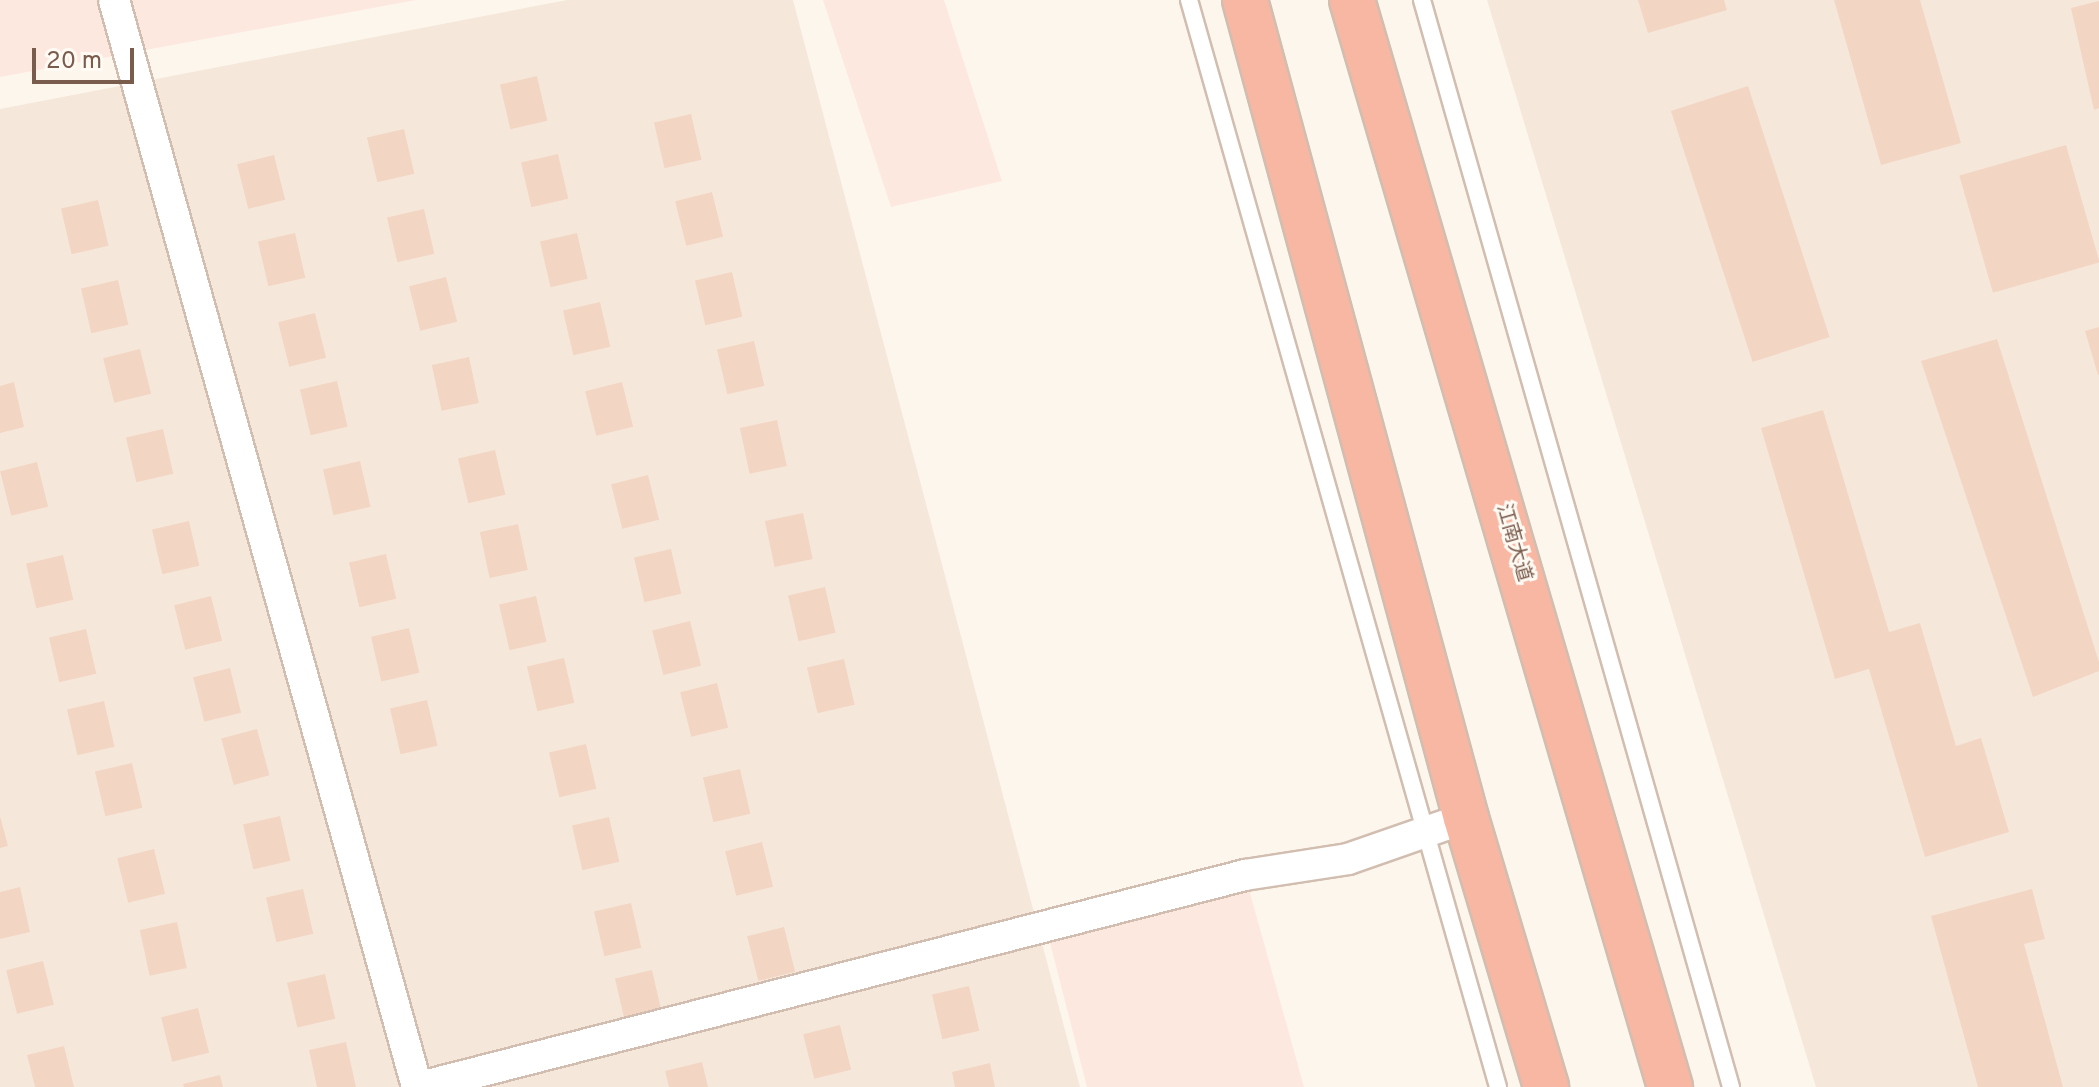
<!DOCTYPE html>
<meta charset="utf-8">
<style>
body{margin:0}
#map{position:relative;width:2099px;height:1087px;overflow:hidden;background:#fdf6ec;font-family:Overpass,"Noto Sans SC",sans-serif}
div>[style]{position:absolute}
.residential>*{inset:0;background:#f5e8da}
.commercial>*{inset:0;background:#fde8e0}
.building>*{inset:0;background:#f3d5c3;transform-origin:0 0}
.roads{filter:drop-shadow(2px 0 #d1beb0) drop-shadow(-2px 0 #d1beb0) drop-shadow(0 2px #d1beb0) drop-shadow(0 -2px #d1beb0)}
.lane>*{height:16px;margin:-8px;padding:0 8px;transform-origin:8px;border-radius:8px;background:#fff}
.street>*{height:30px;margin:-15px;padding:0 15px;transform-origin:15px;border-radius:15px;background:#fff}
.highway>*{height:44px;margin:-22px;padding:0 22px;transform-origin:22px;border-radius:22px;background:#f7b7a3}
span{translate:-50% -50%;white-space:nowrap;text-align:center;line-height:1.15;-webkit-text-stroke:6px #fffaf3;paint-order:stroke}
.street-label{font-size:20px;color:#7a5c4d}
.scale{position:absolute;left:32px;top:48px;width:102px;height:36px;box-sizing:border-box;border:4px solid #7a5c4d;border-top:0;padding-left:10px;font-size:24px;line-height:28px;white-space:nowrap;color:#7a5c4d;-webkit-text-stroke:6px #fffaf3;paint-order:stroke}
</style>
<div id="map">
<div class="residential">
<div style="clip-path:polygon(567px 0,793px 0,1080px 1087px,0 1087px,0 109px)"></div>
<div style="clip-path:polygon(1487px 0,2099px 0,2099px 1087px,1816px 1087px)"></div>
</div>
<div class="commercial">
<div style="clip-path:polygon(0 0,416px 0,0 77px)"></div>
<div style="clip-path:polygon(823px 0,944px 0,1002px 181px,891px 207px)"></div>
<div style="clip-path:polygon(1245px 875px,1304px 1087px,1087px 1087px,1046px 927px)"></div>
</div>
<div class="building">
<div style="clip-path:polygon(1638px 0,1724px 0,1727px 10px,1648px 33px)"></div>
<div style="clip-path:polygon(1834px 0,1920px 0,1961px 143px,1881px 165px)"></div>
<div style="clip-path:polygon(2099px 1px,2099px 108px,2094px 110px,2071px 8px)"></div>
<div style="left:537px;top:76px;width:46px;height:38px;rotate:77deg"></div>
<div style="left:1748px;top:86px;width:264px;height:81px;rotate:72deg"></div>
<div style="left:691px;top:114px;width:47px;height:38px;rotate:77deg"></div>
<div style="left:404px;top:129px;width:46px;height:38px;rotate:77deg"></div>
<div style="left:2066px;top:145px;width:122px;height:111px;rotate:74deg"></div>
<div style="left:558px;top:154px;width:46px;height:38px;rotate:77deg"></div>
<div style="left:274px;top:155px;width:46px;height:38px;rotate:76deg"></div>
<div style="left:712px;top:192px;width:46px;height:38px;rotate:76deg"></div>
<div style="left:98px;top:200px;width:47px;height:38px;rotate:77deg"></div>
<div style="left:424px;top:209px;width:46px;height:38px;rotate:77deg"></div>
<div style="left:295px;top:233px;width:46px;height:38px;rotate:77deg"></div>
<div style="left:577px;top:233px;width:47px;height:38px;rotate:77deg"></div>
<div style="left:732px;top:272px;width:46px;height:38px;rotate:77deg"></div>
<div style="left:446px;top:277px;width:46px;height:38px;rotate:76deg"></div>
<div style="left:118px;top:280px;width:46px;height:38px;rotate:77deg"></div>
<div style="left:600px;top:302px;width:46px;height:38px;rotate:77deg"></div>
<div style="left:315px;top:313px;width:46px;height:38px;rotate:76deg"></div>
<div style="clip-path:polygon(2099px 327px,2099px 375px,2098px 375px,2085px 331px)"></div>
<div style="clip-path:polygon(1997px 339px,2099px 662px,2099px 671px,2033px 697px,1921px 361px)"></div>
<div style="left:754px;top:341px;width:46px;height:38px;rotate:77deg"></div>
<div style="left:140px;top:349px;width:46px;height:38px;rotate:76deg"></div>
<div style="left:469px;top:357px;width:47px;height:38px;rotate:78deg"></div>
<div style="left:337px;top:381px;width:47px;height:38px;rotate:77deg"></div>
<div style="clip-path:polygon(14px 382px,24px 427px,0 433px,0 386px)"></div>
<div style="left:622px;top:382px;width:46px;height:38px;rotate:76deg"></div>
<div style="clip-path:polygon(1823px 410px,1889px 632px,1920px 623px,1956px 746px,1981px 738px,2009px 832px,1925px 857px,1869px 669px,1835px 679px,1761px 428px)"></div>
<div style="left:777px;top:420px;width:47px;height:38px;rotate:78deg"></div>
<div style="left:163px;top:429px;width:46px;height:38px;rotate:77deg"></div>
<div style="left:495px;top:450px;width:46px;height:38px;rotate:77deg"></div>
<div style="left:360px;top:461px;width:47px;height:38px;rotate:77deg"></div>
<div style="left:37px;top:462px;width:46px;height:38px;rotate:76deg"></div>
<div style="left:648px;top:475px;width:46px;height:38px;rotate:76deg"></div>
<div style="left:803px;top:513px;width:47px;height:39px;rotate:78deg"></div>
<div style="left:189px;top:521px;width:46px;height:38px;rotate:77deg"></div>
<div style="left:518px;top:524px;width:47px;height:39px;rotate:78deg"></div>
<div style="left:671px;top:549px;width:46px;height:38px;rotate:77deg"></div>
<div style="left:386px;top:554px;width:46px;height:38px;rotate:77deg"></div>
<div style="left:63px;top:555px;width:46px;height:38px;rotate:77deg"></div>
<div style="left:825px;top:587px;width:47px;height:38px;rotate:77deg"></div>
<div style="left:211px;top:596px;width:46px;height:38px;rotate:76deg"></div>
<div style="left:536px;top:596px;width:47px;height:38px;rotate:77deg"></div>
<div style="left:690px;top:621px;width:46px;height:39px;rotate:76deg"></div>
<div style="left:409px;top:628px;width:46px;height:39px;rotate:77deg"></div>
<div style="left:86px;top:629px;width:46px;height:38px;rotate:77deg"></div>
<div style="left:564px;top:658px;width:46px;height:38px;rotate:77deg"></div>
<div style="left:844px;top:659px;width:47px;height:38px;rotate:77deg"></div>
<div style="left:230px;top:668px;width:46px;height:38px;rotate:76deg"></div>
<div style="left:717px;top:683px;width:46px;height:38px;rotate:76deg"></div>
<div style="left:427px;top:700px;width:47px;height:38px;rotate:77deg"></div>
<div style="left:104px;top:701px;width:47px;height:38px;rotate:77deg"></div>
<div style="left:257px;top:729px;width:48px;height:37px;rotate:75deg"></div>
<div style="left:586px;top:744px;width:46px;height:38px;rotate:77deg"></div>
<div style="left:132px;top:763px;width:46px;height:38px;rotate:77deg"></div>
<div style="left:740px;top:769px;width:46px;height:38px;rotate:77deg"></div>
<div style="clip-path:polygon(0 816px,8px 846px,0 848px)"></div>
<div style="left:280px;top:816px;width:46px;height:38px;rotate:77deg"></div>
<div style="left:609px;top:817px;width:46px;height:38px;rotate:77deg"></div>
<div style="left:762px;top:842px;width:46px;height:38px;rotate:76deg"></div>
<div style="left:154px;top:849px;width:46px;height:38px;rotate:76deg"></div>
<div style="clip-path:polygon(20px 887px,30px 932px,0 939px,0 892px)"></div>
<div style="left:303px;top:889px;width:46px;height:38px;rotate:77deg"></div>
<div style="clip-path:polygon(2032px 889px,2045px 939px,2024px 944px,2063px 1087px,1978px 1087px,1931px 916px)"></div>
<div style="left:631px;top:903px;width:46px;height:38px;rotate:77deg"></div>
<div style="left:177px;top:922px;width:47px;height:38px;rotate:78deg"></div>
<div style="left:784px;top:927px;width:46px;height:38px;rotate:76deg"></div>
<div style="left:43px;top:961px;width:45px;height:38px;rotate:76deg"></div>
<div style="left:652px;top:970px;width:47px;height:38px;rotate:77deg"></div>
<div style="left:325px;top:974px;width:46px;height:39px;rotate:77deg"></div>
<div style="left:969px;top:986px;width:46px;height:38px;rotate:77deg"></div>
<div style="left:198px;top:1008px;width:46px;height:38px;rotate:76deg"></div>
<div style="left:840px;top:1025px;width:46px;height:38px;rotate:76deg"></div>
<div style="clip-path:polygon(346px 1042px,356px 1087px,317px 1087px,309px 1050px)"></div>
<div style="clip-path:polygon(64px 1046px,74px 1087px,35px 1087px,27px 1055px)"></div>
<div style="clip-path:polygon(702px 1062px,708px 1087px,669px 1087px,665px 1071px)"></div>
<div style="clip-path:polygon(990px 1063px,995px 1087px,955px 1087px,952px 1072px)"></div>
<div style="clip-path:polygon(220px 1075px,223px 1087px,184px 1087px,183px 1084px)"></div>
</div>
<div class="roads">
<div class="lane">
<div style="left:1189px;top:0;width:1130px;rotate:74.13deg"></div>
<div style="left:1422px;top:0;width:1130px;rotate:74.13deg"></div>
</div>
<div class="street">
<div style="left:114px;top:0;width:1128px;rotate:74.42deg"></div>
<div style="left:420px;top:1087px;width:852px;rotate:-14.41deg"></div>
<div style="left:1245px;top:875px;width:104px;rotate:-8.8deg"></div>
<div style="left:1348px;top:859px;width:125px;rotate:-19.2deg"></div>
</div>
<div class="highway">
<div style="left:1245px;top:0;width:847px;rotate:74.88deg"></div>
<div style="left:1466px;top:818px;width:281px;rotate:73.4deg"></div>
<div style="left:1352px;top:0;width:1133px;rotate:73.69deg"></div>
</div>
</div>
<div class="street-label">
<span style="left:1513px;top:543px;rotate:74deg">江南大道</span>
</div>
<div class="scale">20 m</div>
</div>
